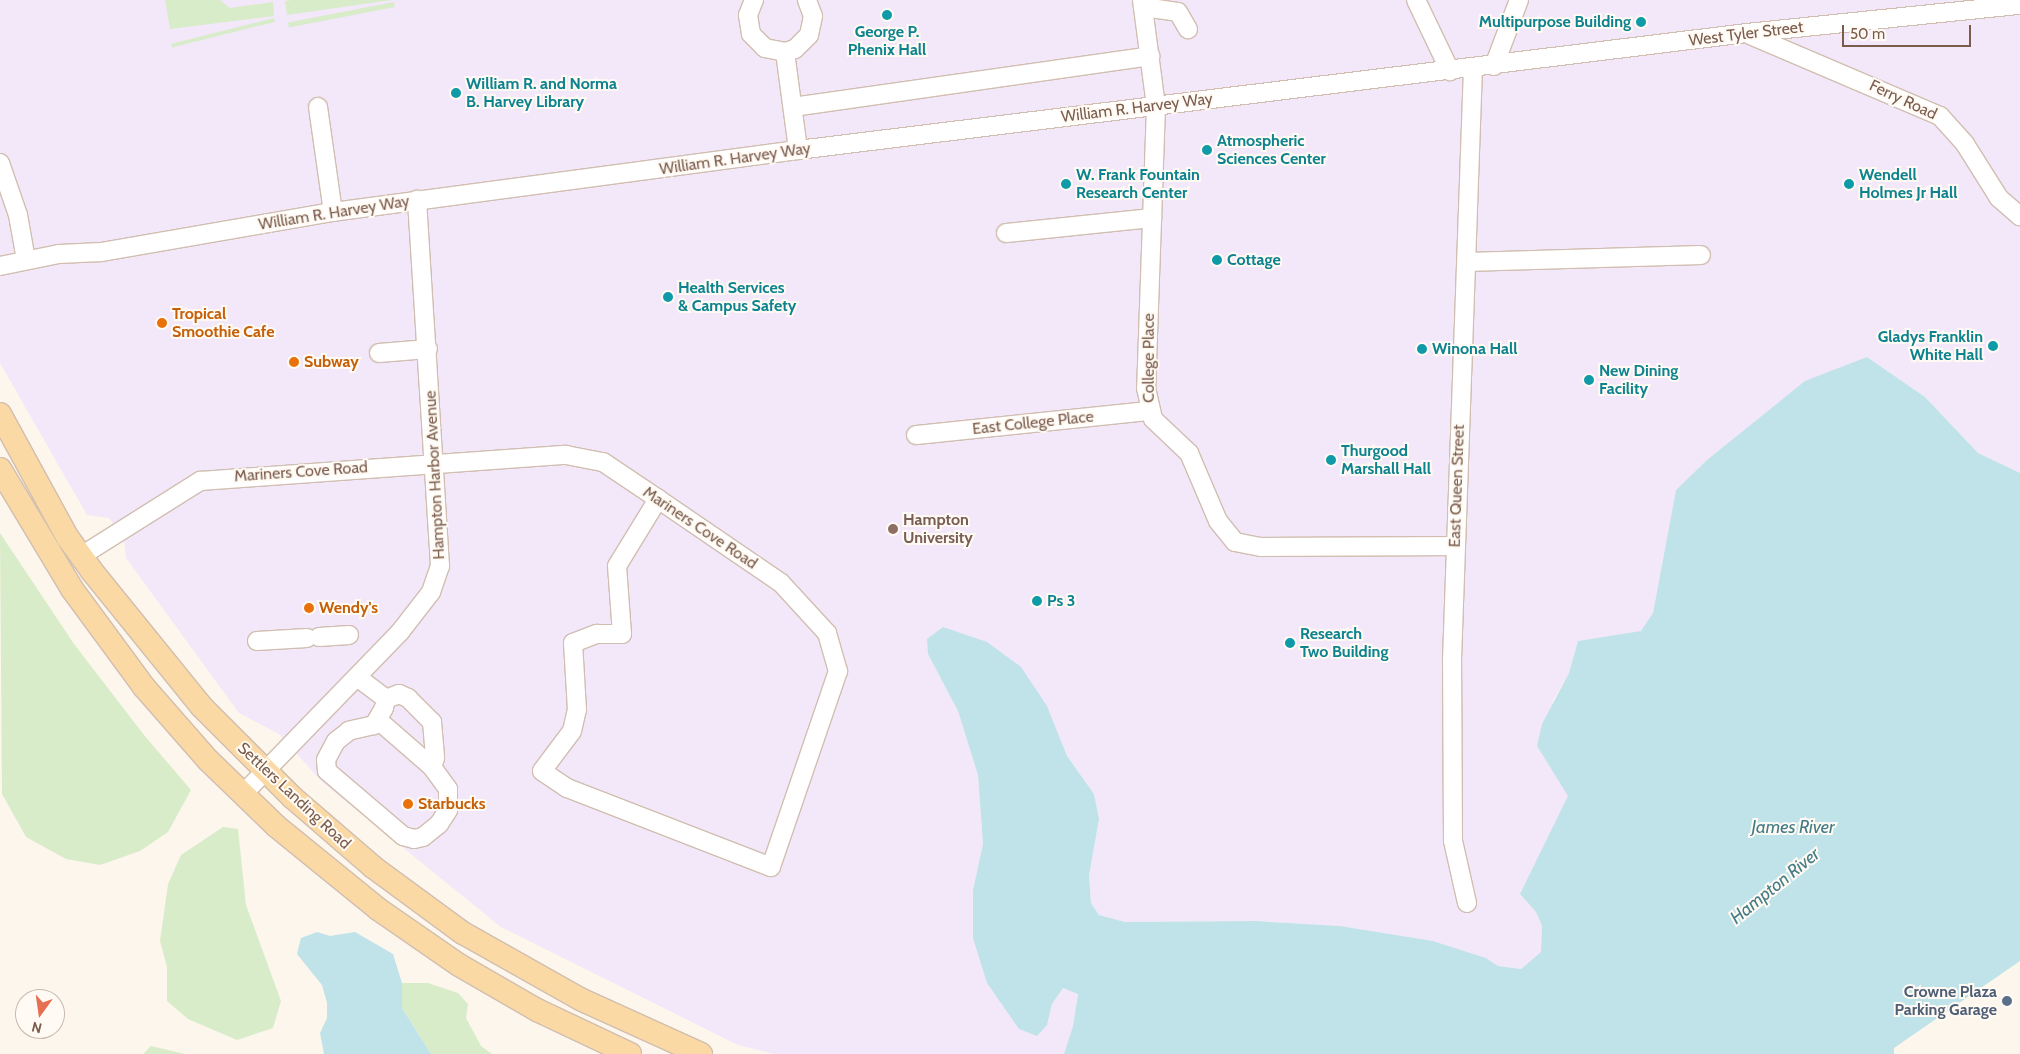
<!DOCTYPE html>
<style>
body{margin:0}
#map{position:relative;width:2020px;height:1054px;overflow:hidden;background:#fdf6ec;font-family:Cabin,sans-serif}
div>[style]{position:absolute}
.education>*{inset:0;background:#f3e8fa}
.green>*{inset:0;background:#d8ecc9;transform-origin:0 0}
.water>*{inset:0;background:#bfe3e8}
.roads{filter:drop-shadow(1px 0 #d1beb0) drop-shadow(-1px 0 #d1beb0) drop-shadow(0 1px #d1beb0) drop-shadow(0 -1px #d1beb0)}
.minor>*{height:18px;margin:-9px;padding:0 9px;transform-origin:9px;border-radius:9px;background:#fff}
.major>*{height:22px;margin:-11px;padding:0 11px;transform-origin:11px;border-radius:11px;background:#fbd9a5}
.dots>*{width:14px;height:14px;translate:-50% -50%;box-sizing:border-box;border:2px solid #fffaf3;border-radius:50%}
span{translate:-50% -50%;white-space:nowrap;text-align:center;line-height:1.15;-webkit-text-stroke:4px #fffaf3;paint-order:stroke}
.culture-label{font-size:16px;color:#0d838f;font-weight:700}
.right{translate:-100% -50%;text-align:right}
.left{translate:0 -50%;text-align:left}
.street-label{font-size:16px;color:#7a5c4d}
.food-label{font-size:16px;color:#c56008;font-weight:700}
.education-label{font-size:16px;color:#785e54;font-weight:700}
.service-label{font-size:16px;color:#4e5e75;font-weight:700}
.water-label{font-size:18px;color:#437c86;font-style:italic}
.north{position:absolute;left:15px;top:989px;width:50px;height:50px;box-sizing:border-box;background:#fffaf3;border:1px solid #cabbb1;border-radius:50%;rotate:194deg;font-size:14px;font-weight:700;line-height:20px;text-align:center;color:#7a5c4d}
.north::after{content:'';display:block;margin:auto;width:18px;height:22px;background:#e76f51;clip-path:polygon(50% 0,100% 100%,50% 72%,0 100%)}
.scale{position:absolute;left:1842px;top:25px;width:129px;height:22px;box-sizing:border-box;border:2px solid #7a5c4d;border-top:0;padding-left:6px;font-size:15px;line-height:18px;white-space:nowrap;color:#7a5c4d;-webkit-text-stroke:4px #fffaf3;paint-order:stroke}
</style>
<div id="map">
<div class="education">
<div style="clip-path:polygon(0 0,2020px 0,2020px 473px,1978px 453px,1925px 397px,1867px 357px,1753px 424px,1707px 460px,1676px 490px,1653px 613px,1641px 632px,1578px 641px,1569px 673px,1554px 699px,1537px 746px,1569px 796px,1520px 894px,1536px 912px,1542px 926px,1541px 952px,1521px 969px,1498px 966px,1486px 958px,1433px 941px,1340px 926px,1255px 921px,1125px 922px,1099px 915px,1091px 903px,1089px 876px,1099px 819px,1094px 794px,1067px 756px,1047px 706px,928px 654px,958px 711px,978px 775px,983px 844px,973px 890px,1047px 1025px,1052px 1004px,1063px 988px,1078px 993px,1073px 1026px,1064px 1054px,774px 1054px,738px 1045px,501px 927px,322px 782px,279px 734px,239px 713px,126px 558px,124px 540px,109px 518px,87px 515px,0 363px)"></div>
</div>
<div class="green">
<div style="clip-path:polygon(165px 0,220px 0,230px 8px,273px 2px,274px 16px,170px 29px)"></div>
<div style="clip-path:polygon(392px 0,287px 15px,285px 1px,292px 0)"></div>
<div style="left:394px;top:2px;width:5px;height:108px;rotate:79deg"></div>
<div style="left:274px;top:18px;width:4px;height:106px;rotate:76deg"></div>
<div style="clip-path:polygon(0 533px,74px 644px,144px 735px,191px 790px,168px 832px,140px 851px,100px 865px,66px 859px,26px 837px,2px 794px)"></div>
<div style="clip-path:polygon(223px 827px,238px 829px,246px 905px,281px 1001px,273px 1028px,237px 1040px,188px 1019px,167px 1001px,167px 967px,160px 941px,168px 884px,181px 855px)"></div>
<div style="clip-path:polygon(402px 983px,428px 983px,458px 993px,468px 1004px,466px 1018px,481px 1046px,492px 1054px,431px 1054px,402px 1008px)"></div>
<div style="clip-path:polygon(151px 1046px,185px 1054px,143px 1054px)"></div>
</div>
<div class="water">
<div style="clip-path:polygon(1867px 357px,1925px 397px,1978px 453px,2020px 473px,2020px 961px,1894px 1048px,1894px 1054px,1064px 1054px,1073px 1026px,1078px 994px,1063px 988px,1052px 1004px,1047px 1025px,1037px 1036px,1019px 1029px,987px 983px,973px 938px,973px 890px,983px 844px,978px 775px,958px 711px,928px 654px,927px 639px,943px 627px,987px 642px,1021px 667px,1047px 706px,1067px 756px,1094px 794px,1099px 819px,1089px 876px,1091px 903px,1099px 915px,1125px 922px,1255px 921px,1340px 926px,1433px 941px,1486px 958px,1498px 966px,1521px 969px,1541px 952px,1542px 926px,1536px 912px,1520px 894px,1568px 796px,1537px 746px,1542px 724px,1569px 673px,1578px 641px,1641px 631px,1653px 613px,1676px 490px,1707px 460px,1805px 381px)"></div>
<div style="clip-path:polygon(317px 932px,330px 936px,355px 932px,393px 954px,402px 983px,402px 1008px,431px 1054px,324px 1054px,320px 1033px,327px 1018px,327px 1003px,322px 985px,297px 954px,301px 938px)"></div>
</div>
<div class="roads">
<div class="minor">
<div style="left:754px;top:0;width:16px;rotate:112deg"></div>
<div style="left:748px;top:15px;width:19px;rotate:81deg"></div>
<div style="left:751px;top:34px;width:20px;rotate:45deg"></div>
<div style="left:765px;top:48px;width:20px;rotate:11deg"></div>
<div style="left:785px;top:52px;width:10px;rotate:-17deg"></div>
<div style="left:795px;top:49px;width:20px;rotate:-45deg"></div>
<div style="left:809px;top:35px;width:19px;rotate:-78deg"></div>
<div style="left:813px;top:16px;width:17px;rotate:-111deg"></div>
<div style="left:1142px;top:0;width:107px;rotate:82.5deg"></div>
<div style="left:1156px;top:106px;width:282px;rotate:92deg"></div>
<div style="left:1146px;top:388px;width:32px;rotate:77deg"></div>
<div style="left:1153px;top:419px;width:50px;rotate:43.4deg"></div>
<div style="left:1189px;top:453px;width:74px;rotate:66.9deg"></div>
<div style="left:1218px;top:521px;width:27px;rotate:51deg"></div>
<div style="left:1235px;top:542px;width:26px;rotate:11deg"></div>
<div style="left:1261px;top:547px;width:194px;rotate:-0.3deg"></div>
<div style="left:1416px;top:0;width:79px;rotate:64.4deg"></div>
<div style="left:1143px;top:7px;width:35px;rotate:8deg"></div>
<div style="left:1178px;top:12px;width:20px;rotate:60deg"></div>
<div style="left:1750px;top:35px;width:207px;rotate:23.1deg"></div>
<div style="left:1940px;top:116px;width:38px;rotate:48deg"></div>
<div style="left:1965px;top:144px;width:64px;rotate:57.8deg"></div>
<div style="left:1999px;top:198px;width:28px;rotate:41deg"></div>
<div style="left:785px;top:52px;width:99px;rotate:82.4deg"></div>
<div style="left:1494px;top:66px;width:71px;rotate:-69.3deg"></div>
<div style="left:318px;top:107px;width:106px;rotate:81.9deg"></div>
<div style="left:793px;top:107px;width:361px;rotate:-8.1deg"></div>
<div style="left:0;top:163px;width:55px;rotate:70.9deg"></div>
<div style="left:18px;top:215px;width:46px;rotate:79.9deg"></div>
<div style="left:1006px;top:233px;width:147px;rotate:-5.9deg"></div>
<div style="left:1467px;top:262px;width:234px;rotate:-1.7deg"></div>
<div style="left:0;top:266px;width:60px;rotate:-11.5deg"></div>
<div style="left:59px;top:254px;width:42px;rotate:-2.7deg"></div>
<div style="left:101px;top:252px;width:235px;rotate:-9.8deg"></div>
<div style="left:333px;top:212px;width:469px;rotate:-7.6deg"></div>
<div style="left:798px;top:150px;width:956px;rotate:-7.03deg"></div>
<div style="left:1747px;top:33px;width:274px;rotate:-5.9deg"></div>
<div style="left:379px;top:353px;width:49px;rotate:-4.7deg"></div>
<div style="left:916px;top:435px;width:234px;rotate:-5.9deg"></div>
<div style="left:81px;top:556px;width:141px;rotate:-32.2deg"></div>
<div style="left:200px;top:481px;width:367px;rotate:-4.1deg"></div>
<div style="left:566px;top:455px;width:38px;rotate:11deg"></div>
<div style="left:603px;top:462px;width:66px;rotate:33.9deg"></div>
<div style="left:658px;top:499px;width:149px;rotate:34.3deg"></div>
<div style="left:781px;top:583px;width:68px;rotate:47.4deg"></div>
<div style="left:827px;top:633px;width:40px;rotate:74deg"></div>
<div style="left:838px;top:671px;width:207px;rotate:108.9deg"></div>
<div style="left:771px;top:867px;width:219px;rotate:-158.8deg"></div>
<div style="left:567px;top:788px;width:30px;rotate:-146deg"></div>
<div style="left:542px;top:771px;width:50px;rotate:-53.1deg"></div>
<div style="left:572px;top:731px;width:22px;rotate:-77deg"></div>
<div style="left:577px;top:710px;width:67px;rotate:-93.4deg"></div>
<div style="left:573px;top:643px;width:26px;rotate:-21deg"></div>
<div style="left:597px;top:634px;width:25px"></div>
<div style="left:622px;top:634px;width:68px;rotate:-94.2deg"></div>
<div style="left:617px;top:566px;width:79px;rotate:-58.5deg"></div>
<div style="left:319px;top:637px;width:30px;rotate:-4deg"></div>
<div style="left:257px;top:641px;width:50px;rotate:-3.4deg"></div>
<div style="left:357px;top:677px;width:36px;rotate:37deg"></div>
<div style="left:386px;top:699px;width:9px;rotate:103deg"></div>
<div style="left:384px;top:708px;width:20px;rotate:120deg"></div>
<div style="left:374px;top:725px;width:26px;rotate:167deg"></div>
<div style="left:349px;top:731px;width:16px;rotate:142deg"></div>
<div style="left:336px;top:741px;width:21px;rotate:118deg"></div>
<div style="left:326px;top:760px;width:11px;rotate:85deg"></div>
<div style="left:327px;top:771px;width:100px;rotate:40.5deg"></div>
<div style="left:403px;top:836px;width:11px;rotate:15deg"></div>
<div style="left:414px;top:839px;width:9px;rotate:-13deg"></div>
<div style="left:423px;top:837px;width:21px;rotate:-39deg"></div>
<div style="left:439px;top:824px;width:17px;rotate:-57deg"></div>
<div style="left:448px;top:810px;width:21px;rotate:-90deg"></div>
<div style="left:448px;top:789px;width:27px;rotate:-126deg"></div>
<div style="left:432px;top:767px;width:70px;rotate:-139deg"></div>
<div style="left:386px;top:699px;width:14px;rotate:-21deg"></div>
<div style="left:399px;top:694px;width:10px;rotate:24deg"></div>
<div style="left:408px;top:698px;width:34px;rotate:45deg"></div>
<div style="left:432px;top:722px;width:36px;rotate:85deg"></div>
<div style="left:435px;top:758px;width:9px;rotate:108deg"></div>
<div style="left:243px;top:794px;width:226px;rotate:-45.9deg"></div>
<div style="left:400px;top:632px;width:51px;rotate:-52.2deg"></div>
<div style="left:431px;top:592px;width:28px;rotate:-71deg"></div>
<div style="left:440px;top:566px;width:367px;rotate:-93.6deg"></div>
<div style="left:1467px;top:903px;width:64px;rotate:-102.7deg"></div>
<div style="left:1453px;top:841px;width:181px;rotate:-90.3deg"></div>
<div style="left:1452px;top:660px;width:592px;rotate:-87.97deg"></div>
</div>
<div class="major">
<div style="left:0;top:414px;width:141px;rotate:61.3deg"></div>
<div style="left:68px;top:538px;width:39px;rotate:54deg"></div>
<div style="left:91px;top:570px;width:176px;rotate:51deg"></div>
<div style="left:202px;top:707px;width:127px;rotate:45deg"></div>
<div style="left:292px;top:797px;width:107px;rotate:40.8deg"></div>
<div style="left:373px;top:867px;width:112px;rotate:36.3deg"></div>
<div style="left:463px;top:933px;width:134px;rotate:29.4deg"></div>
<div style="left:580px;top:999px;width:133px;rotate:24.4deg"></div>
<div style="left:0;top:469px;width:140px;rotate:59deg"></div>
<div style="left:72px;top:589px;width:122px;rotate:53.7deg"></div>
<div style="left:144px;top:687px;width:97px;rotate:48.8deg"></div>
<div style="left:208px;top:760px;width:95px;rotate:44.1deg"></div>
<div style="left:276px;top:826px;width:132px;rotate:39.1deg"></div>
<div style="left:378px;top:909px;width:98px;rotate:34.7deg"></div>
<div style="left:459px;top:965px;width:90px;rotate:30deg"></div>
<div style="left:537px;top:1010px;width:103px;rotate:25.3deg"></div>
</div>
</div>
<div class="dots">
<div style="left:887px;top:15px;background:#0f9aa8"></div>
<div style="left:1641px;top:22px;background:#0f9aa8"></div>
<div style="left:456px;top:93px;background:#0f9aa8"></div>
<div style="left:1207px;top:150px;background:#0f9aa8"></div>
<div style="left:1066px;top:184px;background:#0f9aa8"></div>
<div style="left:1849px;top:184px;background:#0f9aa8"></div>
<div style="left:1217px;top:260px;background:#0f9aa8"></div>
<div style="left:668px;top:297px;background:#0f9aa8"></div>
<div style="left:162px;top:323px;background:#e8710a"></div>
<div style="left:1993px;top:346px;background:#0f9aa8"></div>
<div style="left:1422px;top:349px;background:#0f9aa8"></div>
<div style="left:294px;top:362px;background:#e8710a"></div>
<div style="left:1589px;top:380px;background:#0f9aa8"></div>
<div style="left:1331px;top:460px;background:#0f9aa8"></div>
<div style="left:893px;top:529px;background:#8d6e63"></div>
<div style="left:1037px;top:601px;background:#0f9aa8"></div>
<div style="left:309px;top:608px;background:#e8710a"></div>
<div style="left:1290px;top:643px;background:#0f9aa8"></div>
<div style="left:408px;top:804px;background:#e8710a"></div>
<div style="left:2007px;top:1001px;background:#5c6f8a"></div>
</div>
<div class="culture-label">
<span class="right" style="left:1631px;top:22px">Multipurpose Building</span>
<span style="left:887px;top:41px">George P.<br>Phenix Hall</span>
<span class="left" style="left:466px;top:93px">William R. and Norma<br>B. Harvey Library</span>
<span class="left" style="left:1217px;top:150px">Atmospheric<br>Sciences Center</span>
<span class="left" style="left:1076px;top:184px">W. Frank Fountain<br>Research Center</span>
<span class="left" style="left:1859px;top:184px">Wendell<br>Holmes Jr Hall</span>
<span class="left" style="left:1227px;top:260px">Cottage</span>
<span class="left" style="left:678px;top:297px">Health Services<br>&amp; Campus Safety</span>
<span class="right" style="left:1983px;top:346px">Gladys Franklin<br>White Hall</span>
<span class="left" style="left:1432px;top:349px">Winona Hall</span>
<span class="left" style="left:1599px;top:380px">New Dining<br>Facility</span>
<span class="left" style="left:1341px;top:460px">Thurgood<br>Marshall Hall</span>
<span class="left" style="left:1047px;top:601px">Ps 3</span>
<span class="left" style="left:1300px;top:643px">Research<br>Two Building</span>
</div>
<div class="street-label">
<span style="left:1746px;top:34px;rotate:-7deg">West Tyler Street</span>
<span style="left:1903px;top:100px;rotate:25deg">Ferry Road</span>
<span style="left:1137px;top:108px;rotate:-7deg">William R. Harvey Way</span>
<span style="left:735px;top:159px;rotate:-8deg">William R. Harvey Way</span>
<span style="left:334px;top:213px;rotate:-9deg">William R. Harvey Way</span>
<span style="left:1149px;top:358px;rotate:-90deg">College Place</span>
<span style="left:1033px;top:423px;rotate:-6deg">East College Place</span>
<span style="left:301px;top:472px;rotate:-4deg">Mariners Cove Road</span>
<span style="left:435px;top:475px;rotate:-93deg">Hampton Harbor Avenue</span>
<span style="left:1457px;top:486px;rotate:-88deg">East Queen Street</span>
<span style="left:700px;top:528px;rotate:34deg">Mariners Cove Road</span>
<span style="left:294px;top:796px;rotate:43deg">Settlers Landing Road</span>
</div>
<div class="food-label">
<span class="left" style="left:172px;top:323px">Tropical<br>Smoothie Cafe</span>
<span class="left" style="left:304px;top:362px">Subway</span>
<span class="left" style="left:319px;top:608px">Wendy's</span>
<span class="left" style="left:418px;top:804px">Starbucks</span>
</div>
<div class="education-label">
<span class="left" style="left:903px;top:529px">Hampton<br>University</span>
</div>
<div class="service-label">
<span class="right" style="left:1997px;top:1001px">Crowne Plaza<br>Parking Garage</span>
</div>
<div class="water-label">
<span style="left:1793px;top:827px">James River</span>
<span style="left:1775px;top:886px;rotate:-39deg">Hampton River</span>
</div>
<div class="north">N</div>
<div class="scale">50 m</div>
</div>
